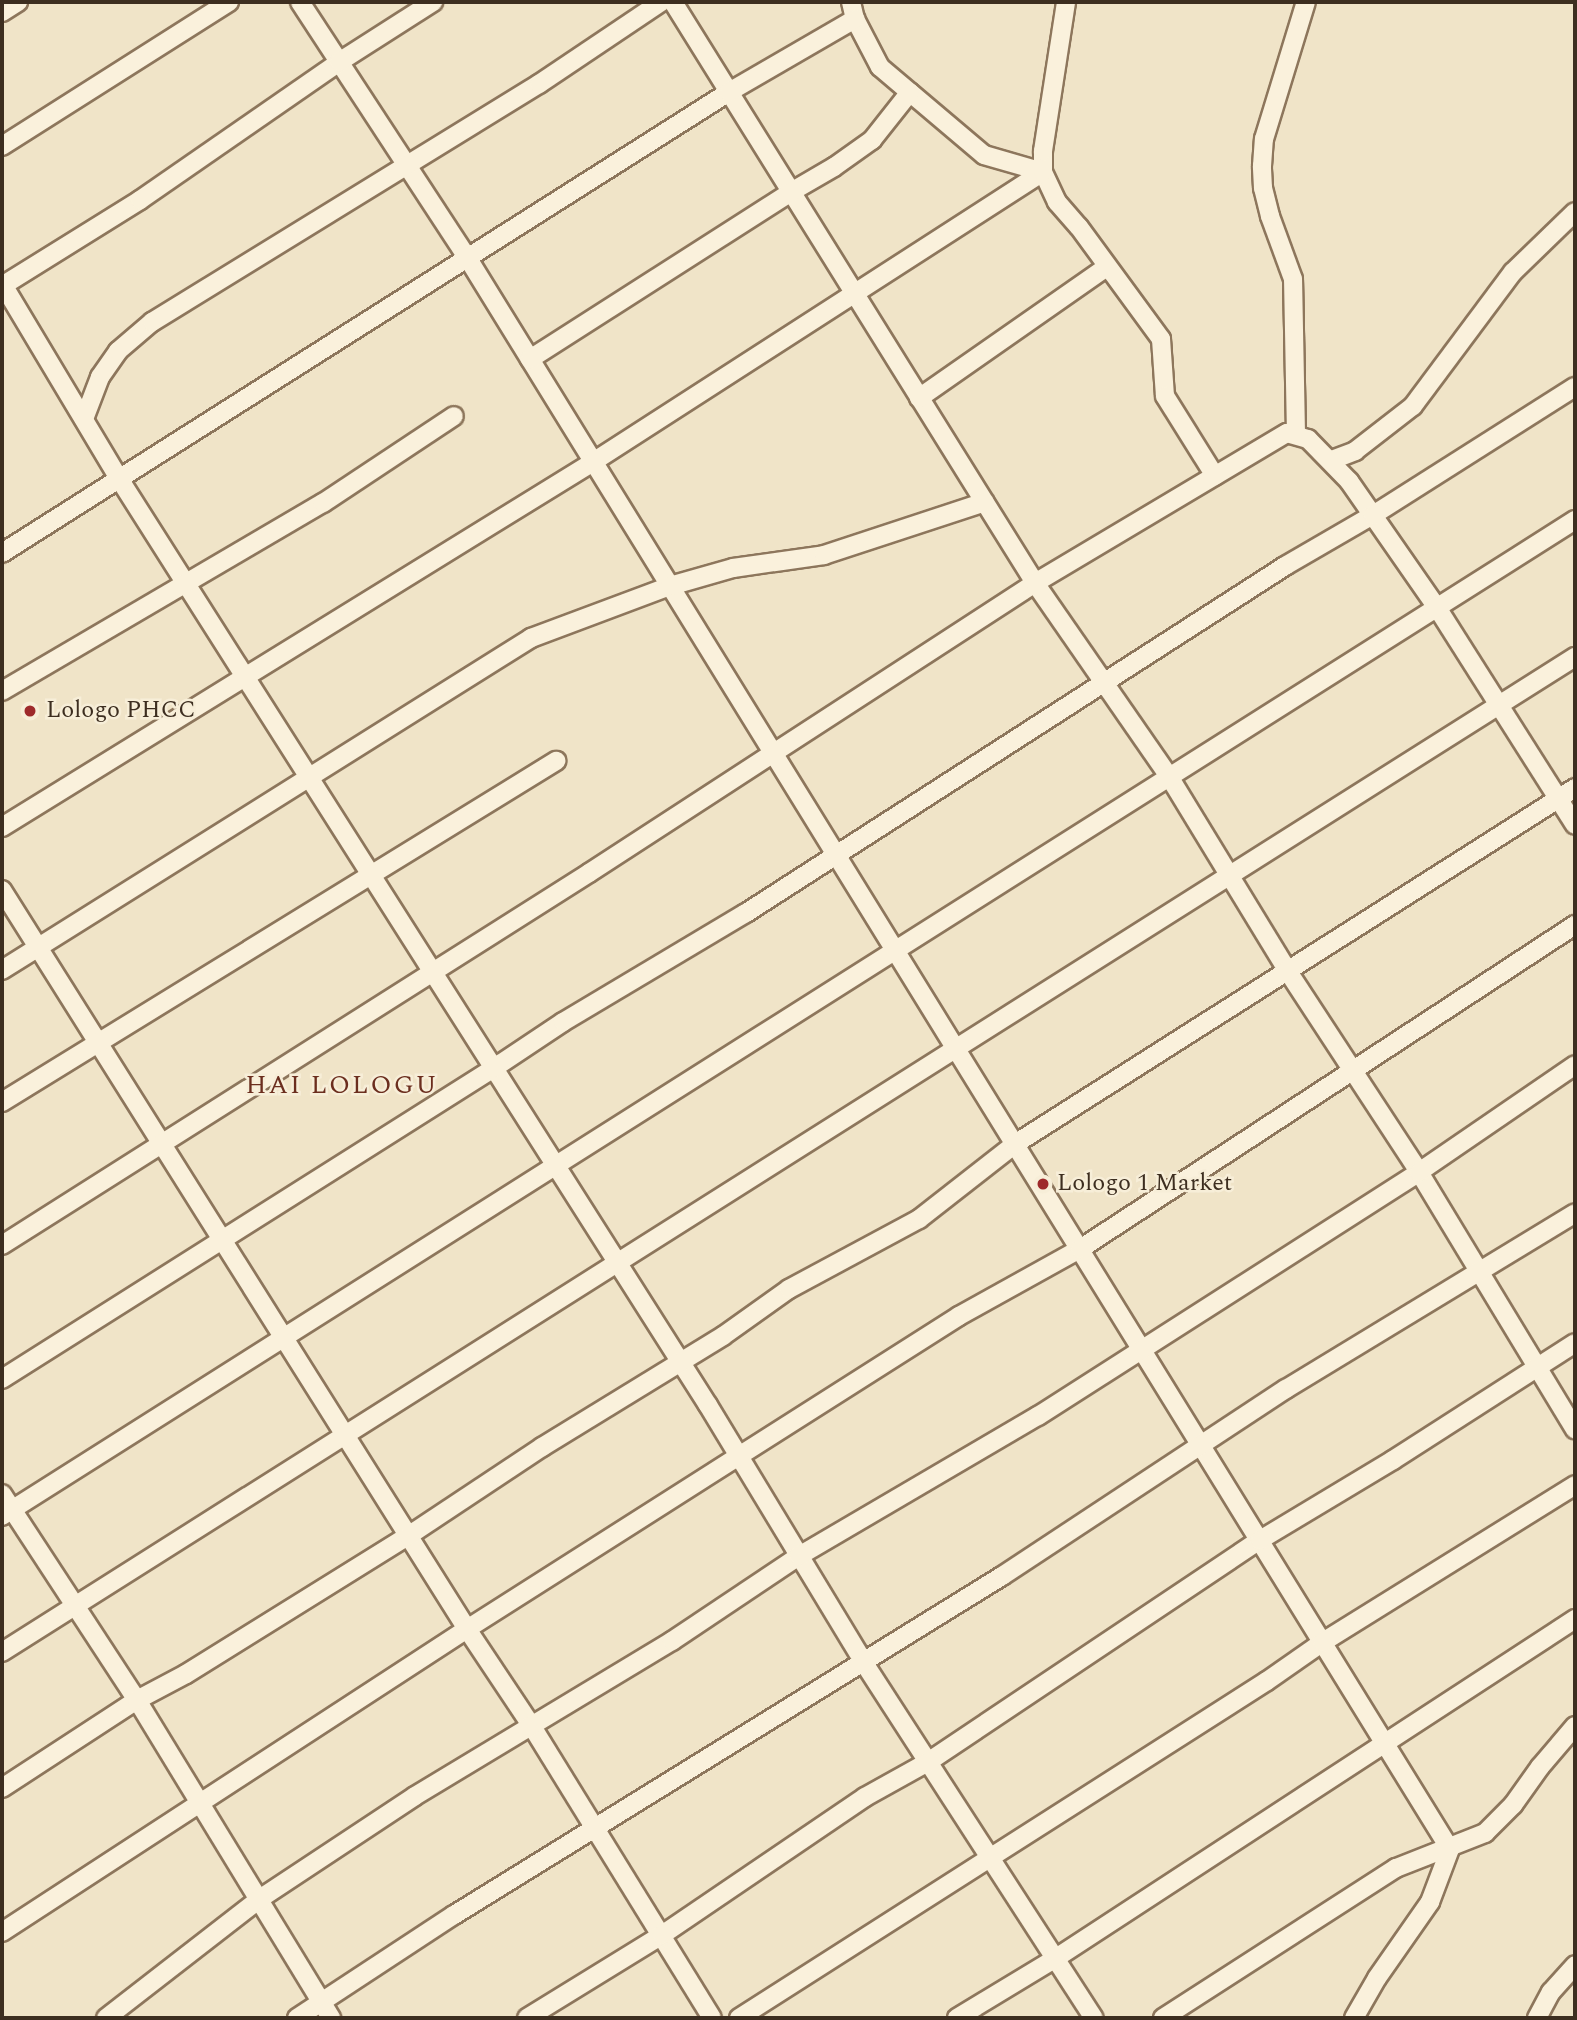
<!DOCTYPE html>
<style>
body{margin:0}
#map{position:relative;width:1577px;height:2020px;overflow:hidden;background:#f0e4c8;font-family:Spectral,serif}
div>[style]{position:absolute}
.roads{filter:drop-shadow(2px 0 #8d765c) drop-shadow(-2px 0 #8d765c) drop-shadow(0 2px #8d765c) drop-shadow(0 -2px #8d765c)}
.street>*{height:18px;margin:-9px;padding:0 9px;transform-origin:9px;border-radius:9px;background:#faf1dc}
.dots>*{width:19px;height:19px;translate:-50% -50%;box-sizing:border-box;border:4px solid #f7eed8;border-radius:50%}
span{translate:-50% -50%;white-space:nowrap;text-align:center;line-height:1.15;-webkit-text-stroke:5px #f7eed8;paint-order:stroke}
.poi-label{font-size:24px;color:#3d2e20}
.left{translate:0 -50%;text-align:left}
.neighbourhood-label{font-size:26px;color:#6b2e1e;letter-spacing:2px}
.frame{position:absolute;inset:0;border:4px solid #3d2e20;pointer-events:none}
</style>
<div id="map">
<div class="roads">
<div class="street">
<div style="left:300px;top:2px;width:305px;rotate:56.8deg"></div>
<div style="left:467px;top:257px;width:1871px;rotate:58.31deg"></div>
<div style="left:673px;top:2px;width:685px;rotate:58.07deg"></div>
<div style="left:1035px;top:583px;width:237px;rotate:55.3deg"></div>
<div style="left:1170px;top:778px;width:225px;rotate:58.6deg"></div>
<div style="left:1287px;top:970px;width:241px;rotate:56.8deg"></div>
<div style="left:1419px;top:1172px;width:301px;rotate:58.8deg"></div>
<div style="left:851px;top:2px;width:17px;rotate:77deg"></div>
<div style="left:855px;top:19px;width:54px;rotate:62.5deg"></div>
<div style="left:880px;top:67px;width:136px;rotate:40.2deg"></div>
<div style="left:984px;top:155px;width:61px;rotate:16.1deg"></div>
<div style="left:1043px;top:172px;width:33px;rotate:65deg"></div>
<div style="left:1057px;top:202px;width:33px;rotate:49deg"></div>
<div style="left:1079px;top:227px;width:139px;rotate:53.8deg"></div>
<div style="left:1161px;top:339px;width:57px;rotate:86deg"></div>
<div style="left:1165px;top:396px;width:94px;rotate:58deg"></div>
<div style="left:2px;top:12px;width:19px;rotate:-32deg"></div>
<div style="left:2px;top:146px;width:269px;rotate:-32.4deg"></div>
<div style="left:2px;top:283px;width:230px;rotate:59.1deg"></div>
<div style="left:120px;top:480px;width:1096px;rotate:57.56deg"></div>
<div style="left:708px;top:1405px;width:301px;rotate:58.8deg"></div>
<div style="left:864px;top:1663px;width:423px;rotate:57.1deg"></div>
<div style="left:2px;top:286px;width:163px;rotate:-31.9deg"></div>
<div style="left:140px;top:200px;width:242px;rotate:-34.7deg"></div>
<div style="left:339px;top:62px;width:112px;rotate:-32.6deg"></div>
<div style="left:530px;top:359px;width:310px;rotate:-32.6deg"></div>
<div style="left:791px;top:192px;width:50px;rotate:-30.2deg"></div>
<div style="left:834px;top:167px;width:47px;rotate:-35.4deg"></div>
<div style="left:872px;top:140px;width:61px;rotate:-51.6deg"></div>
<div style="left:919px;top:398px;width:229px;rotate:-34.9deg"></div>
<div style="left:84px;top:419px;width:45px;rotate:-69.1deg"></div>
<div style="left:100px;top:377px;width:32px;rotate:-55deg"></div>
<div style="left:118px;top:351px;width:45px;rotate:-40.5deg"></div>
<div style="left:152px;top:322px;width:454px;rotate:-31.6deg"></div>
<div style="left:539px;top:84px;width:147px;rotate:-33.9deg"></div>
<div style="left:1296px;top:434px;width:155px;rotate:-91.1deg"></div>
<div style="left:1293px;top:279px;width:67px;rotate:-110.1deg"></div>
<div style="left:1270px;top:216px;width:29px;rotate:-104deg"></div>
<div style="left:1263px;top:188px;width:22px;rotate:-93deg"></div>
<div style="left:1262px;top:166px;width:27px;rotate:-86deg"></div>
<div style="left:1264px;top:139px;width:143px;rotate:-73deg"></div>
<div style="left:1332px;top:460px;width:25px;rotate:-21deg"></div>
<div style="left:1355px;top:451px;width:73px;rotate:-37.8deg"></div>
<div style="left:1413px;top:406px;width:167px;rotate:-53.3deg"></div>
<div style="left:1513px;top:272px;width:86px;rotate:-44.1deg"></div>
<div style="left:2px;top:553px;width:861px;rotate:-32.38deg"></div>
<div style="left:729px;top:92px;width:146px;rotate:-30.1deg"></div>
<div style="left:2px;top:691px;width:372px;rotate:-30.4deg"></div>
<div style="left:323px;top:503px;width:157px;rotate:-33.6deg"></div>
<div style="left:2px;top:827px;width:695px;rotate:-31.7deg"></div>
<div style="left:593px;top:462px;width:535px;rotate:-32.8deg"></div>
<div style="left:1043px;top:172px;width:21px;rotate:-90deg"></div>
<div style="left:1043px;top:151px;width:151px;rotate:-81.2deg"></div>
<div style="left:2px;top:890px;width:873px;rotate:57.82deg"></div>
<div style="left:467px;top:1629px;width:115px;rotate:56.3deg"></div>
<div style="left:531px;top:1725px;width:344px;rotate:58.3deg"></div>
<div style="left:2px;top:970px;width:625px;rotate:-32.11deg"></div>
<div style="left:531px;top:638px;width:148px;rotate:-20.5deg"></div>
<div style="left:670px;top:586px;width:66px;rotate:-15.9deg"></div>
<div style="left:733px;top:568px;width:92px;rotate:-8.1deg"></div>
<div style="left:824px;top:555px;width:169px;rotate:-18.2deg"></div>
<div style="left:2px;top:1102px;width:651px;rotate:-31.61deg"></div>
<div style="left:2px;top:1245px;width:695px;rotate:-32.36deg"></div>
<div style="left:589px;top:873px;width:532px;rotate:-33.03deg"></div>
<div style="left:1035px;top:583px;width:293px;rotate:-30.8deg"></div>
<div style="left:1287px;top:433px;width:22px;rotate:16deg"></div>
<div style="left:1308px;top:439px;width:59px;rotate:45.7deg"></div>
<div style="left:1349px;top:481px;width:152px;rotate:55.2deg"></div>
<div style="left:1436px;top:606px;width:259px;rotate:57.6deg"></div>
<div style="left:2px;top:1379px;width:582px;rotate:-32.3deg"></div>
<div style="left:494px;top:1068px;width:83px;rotate:-33.7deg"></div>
<div style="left:563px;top:1022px;width:213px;rotate:-30.8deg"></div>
<div style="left:746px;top:913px;width:641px;rotate:-32.77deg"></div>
<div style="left:1285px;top:566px;width:102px;rotate:-30.1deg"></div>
<div style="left:1373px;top:515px;width:239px;rotate:-32.4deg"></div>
<div style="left:2px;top:1494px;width:246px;rotate:56.8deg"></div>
<div style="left:137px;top:1700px;width:373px;rotate:58.6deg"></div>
<div style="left:2px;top:1516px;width:1862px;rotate:-32.34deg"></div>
<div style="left:2px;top:1652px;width:1861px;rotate:-32.32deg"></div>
<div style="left:2px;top:1788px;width:161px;rotate:-33.1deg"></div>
<div style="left:137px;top:1700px;width:55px;rotate:-28deg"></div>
<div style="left:186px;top:1674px;width:261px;rotate:-31.9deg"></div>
<div style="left:408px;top:1536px;width:161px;rotate:-33.6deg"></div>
<div style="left:542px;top:1447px;width:212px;rotate:-31.5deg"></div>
<div style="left:723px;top:1336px;width:81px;rotate:-35.5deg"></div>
<div style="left:789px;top:1289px;width:148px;rotate:-28.3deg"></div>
<div style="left:919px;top:1219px;width:122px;rotate:-38deg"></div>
<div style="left:1015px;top:1144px;width:664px;rotate:-32.44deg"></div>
<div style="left:2px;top:1932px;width:555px;rotate:-33.09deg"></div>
<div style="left:467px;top:1629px;width:583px;rotate:-32.46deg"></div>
<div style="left:959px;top:1316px;width:138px;rotate:-29deg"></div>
<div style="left:1080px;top:1249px;width:592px;rotate:-33.21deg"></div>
<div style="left:106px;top:2018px;width:192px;rotate:-37.8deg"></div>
<div style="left:258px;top:1900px;width:188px;rotate:-33.5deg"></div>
<div style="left:415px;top:1796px;width:300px;rotate:-31.1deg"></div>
<div style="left:672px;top:1641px;width:153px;rotate:-33.8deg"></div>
<div style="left:799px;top:1556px;width:277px;rotate:-30.4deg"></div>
<div style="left:1038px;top:1416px;width:452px;rotate:-32.6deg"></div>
<div style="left:1419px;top:1172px;width:189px;rotate:-34.4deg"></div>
<div style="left:297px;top:2018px;width:188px;rotate:-33.3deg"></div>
<div style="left:454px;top:1915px;width:644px;rotate:-31.74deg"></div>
<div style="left:1002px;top:1576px;width:340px;rotate:-33.4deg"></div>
<div style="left:1286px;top:1389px;width:338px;rotate:-31.3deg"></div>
<div style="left:527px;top:2018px;width:158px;rotate:-31.6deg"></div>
<div style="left:662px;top:1935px;width:245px;rotate:-34.2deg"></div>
<div style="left:865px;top:1797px;width:72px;rotate:-29.1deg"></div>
<div style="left:928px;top:1762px;width:399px;rotate:-33.8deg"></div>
<div style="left:1260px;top:1540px;width:155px;rotate:-31deg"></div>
<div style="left:1393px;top:1460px;width:216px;rotate:-32.7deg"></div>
<div style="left:739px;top:2018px;width:626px;rotate:-32.55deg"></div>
<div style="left:1267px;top:1681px;width:68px;rotate:-34.9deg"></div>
<div style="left:1323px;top:1642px;width:297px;rotate:-31.9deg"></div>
<div style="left:957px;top:2018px;width:116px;rotate:-31.2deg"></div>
<div style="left:1056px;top:1958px;width:620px;rotate:-33.15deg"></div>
<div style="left:1163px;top:2018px;width:277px;rotate:-32.8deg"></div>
<div style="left:1396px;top:1868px;width:96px;rotate:-21.5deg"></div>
<div style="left:1485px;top:1833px;width:40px;rotate:-45deg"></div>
<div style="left:1513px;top:1805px;width:47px;rotate:-54.6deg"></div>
<div style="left:1540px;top:1767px;width:54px;rotate:-49.5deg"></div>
<div style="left:1354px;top:2018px;width:46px;rotate:-60.1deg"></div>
<div style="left:1377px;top:1978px;width:93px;rotate:-55.1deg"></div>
<div style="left:1430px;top:1902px;width:57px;rotate:-69.3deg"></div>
<div style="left:1537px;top:2018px;width:30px;rotate:-62deg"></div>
<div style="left:1551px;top:1992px;width:36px;rotate:-48deg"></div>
</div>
</div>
<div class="dots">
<div style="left:30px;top:711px;background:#9e2a2b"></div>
<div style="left:1043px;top:1184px;background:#9e2a2b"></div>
</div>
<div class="poi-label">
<span class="left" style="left:46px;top:711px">Lologo PHCC</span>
<span class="left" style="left:1057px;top:1184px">Lologo 1 Market</span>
</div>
<div class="neighbourhood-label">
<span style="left:342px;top:1086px">HAI LOLOGU</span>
</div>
<div class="frame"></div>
</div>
